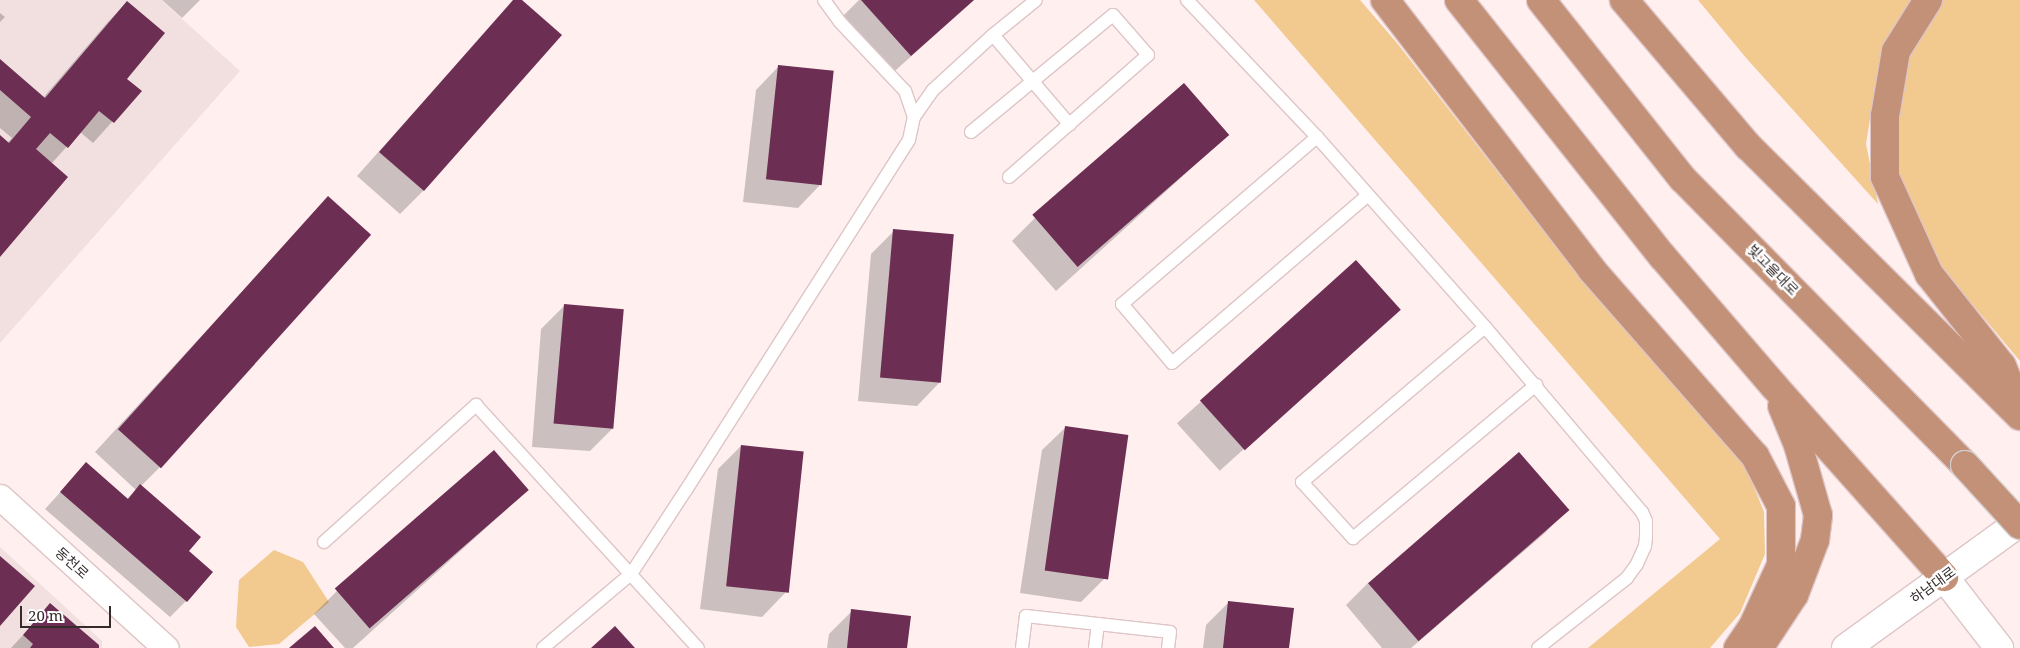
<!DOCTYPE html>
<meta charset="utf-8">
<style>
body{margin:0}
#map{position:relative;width:2020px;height:648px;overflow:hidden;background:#ffefef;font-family:"Noto Serif","Noto Sans KR",serif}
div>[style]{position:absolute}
.built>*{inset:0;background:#f2dfdf}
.green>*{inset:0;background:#f2c98f}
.shadow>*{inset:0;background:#0003;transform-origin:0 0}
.building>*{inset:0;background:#6d2e53;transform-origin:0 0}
.roads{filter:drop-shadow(1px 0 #dec5c6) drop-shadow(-1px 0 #dec5c6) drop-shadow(0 1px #dec5c6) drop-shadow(0 -1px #dec5c6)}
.service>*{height:12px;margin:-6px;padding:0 6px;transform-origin:6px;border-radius:6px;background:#fff}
.minor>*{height:25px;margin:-12.5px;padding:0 12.5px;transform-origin:12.5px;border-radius:12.5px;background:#fff}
.tertiary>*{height:28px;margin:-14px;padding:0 14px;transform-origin:14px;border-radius:14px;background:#fff}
.trunk>*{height:28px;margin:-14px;padding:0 14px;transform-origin:14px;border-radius:14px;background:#c39078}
.bridges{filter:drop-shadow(1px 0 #d3d0d0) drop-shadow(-1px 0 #d3d0d0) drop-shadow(0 1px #d3d0d0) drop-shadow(0 -1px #d3d0d0)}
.trunk-bridge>*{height:28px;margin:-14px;padding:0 14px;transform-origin:14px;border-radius:14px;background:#c39078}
span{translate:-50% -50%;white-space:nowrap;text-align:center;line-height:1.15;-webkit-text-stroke:5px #fff;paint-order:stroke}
.street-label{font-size:14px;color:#352b2b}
.scale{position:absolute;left:20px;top:606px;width:91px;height:22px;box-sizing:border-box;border:2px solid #352b2b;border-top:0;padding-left:6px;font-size:15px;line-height:18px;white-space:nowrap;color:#352b2b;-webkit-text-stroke:4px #fff;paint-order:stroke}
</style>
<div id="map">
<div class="built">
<div style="clip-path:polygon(0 0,161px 0,240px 71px,0 343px)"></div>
<div style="clip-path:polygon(0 547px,102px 641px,102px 648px,0 648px)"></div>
</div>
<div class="green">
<div style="clip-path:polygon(1254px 0,1360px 0,1397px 43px,1584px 283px,1746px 467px,1764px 512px,1765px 554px,1740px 613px,1710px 648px,1588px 648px,1720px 539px)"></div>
<div style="clip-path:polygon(1698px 0,1915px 0,1894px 33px,1877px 75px,1866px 144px,1878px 204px,1747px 59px)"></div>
<div style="clip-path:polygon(1943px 0,2020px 0,2020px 361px,1941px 267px,1899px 175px,1898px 117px,1909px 56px)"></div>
<div style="clip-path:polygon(274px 550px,303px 562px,329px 602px,279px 644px,249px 647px,236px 627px,239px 580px)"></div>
</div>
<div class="shadow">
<div style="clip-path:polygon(162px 0,200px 0,182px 18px)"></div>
<div style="clip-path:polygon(514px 0,520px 0,424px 190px,400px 214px,357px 176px)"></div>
<div style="clip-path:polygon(859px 0,974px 0,887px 78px,837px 22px)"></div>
<div style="clip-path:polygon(127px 2px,125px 79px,140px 91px,93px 143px,80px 132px,51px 164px,0 255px,0 137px,7px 143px,12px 138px,0 128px,0 61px,43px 98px,107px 23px)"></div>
<div style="clip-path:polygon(0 13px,5px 17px,0 22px)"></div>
<div style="clip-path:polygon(779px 66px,821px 184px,798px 208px,743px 202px,756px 90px)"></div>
<div style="clip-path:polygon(1228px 135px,1056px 291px,1012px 241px,1035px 218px)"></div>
<div style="clip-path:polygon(328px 198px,160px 467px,141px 486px,187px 551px,186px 601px,170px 617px,45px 509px,86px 464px,127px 499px,136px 490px,95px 452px)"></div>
<div style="clip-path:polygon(894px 231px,940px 382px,917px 406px,858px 401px,871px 254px)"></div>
<div style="left:1356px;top:262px;width:64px;height:241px;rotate:48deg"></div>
<div style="clip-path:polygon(565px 305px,613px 428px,590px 451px,532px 447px,541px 329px)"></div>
<div style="clip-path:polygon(1066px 427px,1104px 579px,1081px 602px,1020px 593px,1042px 450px)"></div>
<div style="clip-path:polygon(741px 446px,785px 593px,762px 617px,700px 609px,718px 469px)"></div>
<div style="clip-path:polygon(528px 490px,353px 648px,345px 648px,314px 614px,337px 591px)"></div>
<div style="clip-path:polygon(1567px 510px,1545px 533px,1411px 648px,1382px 648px,1346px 605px,1368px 583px)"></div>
<div style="clip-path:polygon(1229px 602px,1288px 648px,1203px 648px,1206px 625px)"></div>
<div style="clip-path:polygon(51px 605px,97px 648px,11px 648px)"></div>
<div style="clip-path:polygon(852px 611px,906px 648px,827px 648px,829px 634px)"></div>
</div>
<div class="building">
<div style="clip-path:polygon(513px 0,522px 0,562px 35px,424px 191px,379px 152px)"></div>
<div style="clip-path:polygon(861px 0,974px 0,911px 56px)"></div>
<div style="clip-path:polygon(127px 1px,165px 33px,127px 79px,142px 91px,114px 123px,99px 111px,68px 148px,50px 133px,36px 149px,68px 177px,0 257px,0 135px,9px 143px,31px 117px,0 90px,0 59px,45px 98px)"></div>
<div style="left:778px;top:65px;width:56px;height:115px;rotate:6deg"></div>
<div style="left:1184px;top:83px;width:69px;height:201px;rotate:49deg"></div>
<div style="left:328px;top:196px;width:58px;height:314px;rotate:42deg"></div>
<div style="left:893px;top:229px;width:61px;height:149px;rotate:5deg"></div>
<div style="left:1356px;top:260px;width:67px;height:210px;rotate:48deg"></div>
<div style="left:564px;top:304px;width:60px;height:120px;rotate:5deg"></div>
<div style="left:1065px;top:426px;width:64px;height:146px;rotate:8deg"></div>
<div style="left:741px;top:445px;width:63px;height:142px;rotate:6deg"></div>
<div style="left:494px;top:450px;width:53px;height:211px;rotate:49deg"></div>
<div style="left:1519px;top:452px;width:77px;height:200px;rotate:49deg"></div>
<div style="clip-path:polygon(86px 462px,128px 499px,140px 484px,201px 537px,189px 551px,213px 572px,187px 602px,60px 492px)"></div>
<div style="clip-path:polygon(0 556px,35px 586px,0 626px)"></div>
<div style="clip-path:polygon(1228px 601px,1294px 608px,1289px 648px,1223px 648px)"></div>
<div style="clip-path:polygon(50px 603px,99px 645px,99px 648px,30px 648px,33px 644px,23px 635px)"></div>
<div style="clip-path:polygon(851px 609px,911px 616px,907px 648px,847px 648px)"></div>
<div style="clip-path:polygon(315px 626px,334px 648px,289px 648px)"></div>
<div style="clip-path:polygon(615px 626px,635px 648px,591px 648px)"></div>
</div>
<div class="roads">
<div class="service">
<div style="left:1187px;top:0;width:189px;rotate:46.5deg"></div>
<div style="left:1317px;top:137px;width:254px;rotate:48.5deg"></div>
<div style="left:1485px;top:327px;width:243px;rotate:49.7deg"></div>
<div style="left:1642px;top:512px;width:10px;rotate:66deg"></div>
<div style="left:1646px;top:521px;width:16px;rotate:90deg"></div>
<div style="left:1646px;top:537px;width:9px;rotate:96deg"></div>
<div style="left:1645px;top:546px;width:20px;rotate:114deg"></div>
<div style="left:1637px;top:564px;width:17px;rotate:126deg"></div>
<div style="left:1627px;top:578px;width:113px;rotate:141.8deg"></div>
<div style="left:993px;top:35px;width:118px;rotate:49.5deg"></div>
<div style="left:914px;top:117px;width:33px;rotate:-55deg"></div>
<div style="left:933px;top:90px;width:81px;rotate:-42.5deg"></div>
<div style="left:993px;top:35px;width:55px;rotate:-39.1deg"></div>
<div style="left:971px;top:132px;width:184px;rotate:-39.5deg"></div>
<div style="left:1113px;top:15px;width:53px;rotate:48.8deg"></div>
<div style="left:1148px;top:55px;width:185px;rotate:138.7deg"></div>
<div style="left:1317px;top:137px;width:257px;rotate:139.4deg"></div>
<div style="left:1122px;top:304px;width:77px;rotate:49.7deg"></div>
<div style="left:1172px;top:363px;width:258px;rotate:-40.6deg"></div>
<div style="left:1485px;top:327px;width:240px;rotate:139.7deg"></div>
<div style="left:1302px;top:482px;width:76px;rotate:47.7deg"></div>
<div style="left:1353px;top:538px;width:239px;rotate:-39.9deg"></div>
<div style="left:324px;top:542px;width:205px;rotate:-42deg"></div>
<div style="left:476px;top:405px;width:329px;rotate:47.6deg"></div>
<div style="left:543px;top:648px;width:115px;rotate:-40.1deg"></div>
<div style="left:631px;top:574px;width:100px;rotate:-56.8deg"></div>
<div style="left:686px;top:490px;width:415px;rotate:-57.5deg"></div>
<div style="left:909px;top:140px;width:24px;rotate:-78deg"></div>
<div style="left:914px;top:117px;width:28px;rotate:-109deg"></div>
<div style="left:905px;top:91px;width:95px;rotate:-133.3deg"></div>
<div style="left:840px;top:22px;width:27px;rotate:-126deg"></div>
<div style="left:1022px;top:648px;width:32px;rotate:-83deg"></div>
<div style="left:1026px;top:616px;width:145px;rotate:6.3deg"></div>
<div style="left:1170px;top:632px;width:16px;rotate:97deg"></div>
<div style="left:1095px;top:648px;width:24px;rotate:-83deg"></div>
</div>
<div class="minor">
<div style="left:0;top:497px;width:224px;rotate:42.3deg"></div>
</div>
<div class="tertiary">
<div style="left:1944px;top:577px;width:90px;rotate:52.2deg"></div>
<div style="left:1846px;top:648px;width:215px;rotate:-35.9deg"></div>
</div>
<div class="trunk">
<div style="left:1385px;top:0;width:340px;rotate:52.5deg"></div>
<div style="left:1592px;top:270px;width:247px;rotate:48.8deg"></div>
<div style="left:1755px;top:456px;width:56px;rotate:62.5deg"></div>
<div style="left:1781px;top:506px;width:59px;rotate:90deg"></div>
<div style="left:1781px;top:565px;width:67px;rotate:114.7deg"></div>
<div style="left:1753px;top:626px;width:27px;rotate:124deg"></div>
<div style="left:1459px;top:0;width:328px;rotate:51.6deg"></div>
<div style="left:1663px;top:257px;width:170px;rotate:49.3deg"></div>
<div style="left:1774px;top:386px;width:256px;rotate:48.3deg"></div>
<div style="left:1541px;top:0;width:228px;rotate:51.6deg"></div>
<div style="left:1683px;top:179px;width:402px;rotate:45.4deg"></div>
<div style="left:1624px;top:0;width:192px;rotate:49.7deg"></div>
<div style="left:1748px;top:146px;width:383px;rotate:44.8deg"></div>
<div style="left:1928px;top:0;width:60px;rotate:122.1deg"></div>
<div style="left:1896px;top:51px;width:66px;rotate:99.6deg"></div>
<div style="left:1885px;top:116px;width:61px;rotate:90deg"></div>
<div style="left:1885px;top:177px;width:107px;rotate:65.6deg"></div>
<div style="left:1929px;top:274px;width:117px;rotate:51.6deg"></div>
<div style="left:2002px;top:366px;width:45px;rotate:68deg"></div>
<div style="left:1759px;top:648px;width:64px;rotate:-56.6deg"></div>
<div style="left:1794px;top:595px;width:59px;rotate:-69.1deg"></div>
<div style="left:1815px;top:540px;width:25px;rotate:-83deg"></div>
<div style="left:1818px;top:515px;width:73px;rotate:-105.9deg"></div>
<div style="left:1798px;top:445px;width:42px;rotate:-112.3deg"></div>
</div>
</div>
<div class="bridges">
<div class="trunk-bridge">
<div style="left:1965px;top:465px;width:81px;rotate:47.5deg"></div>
</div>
</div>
<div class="street-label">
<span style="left:1773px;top:270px;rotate:45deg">빛고을대로</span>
<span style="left:72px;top:563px;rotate:42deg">동천로</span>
<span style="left:1933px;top:585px;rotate:-36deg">하남대로</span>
</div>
<div class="scale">20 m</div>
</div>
